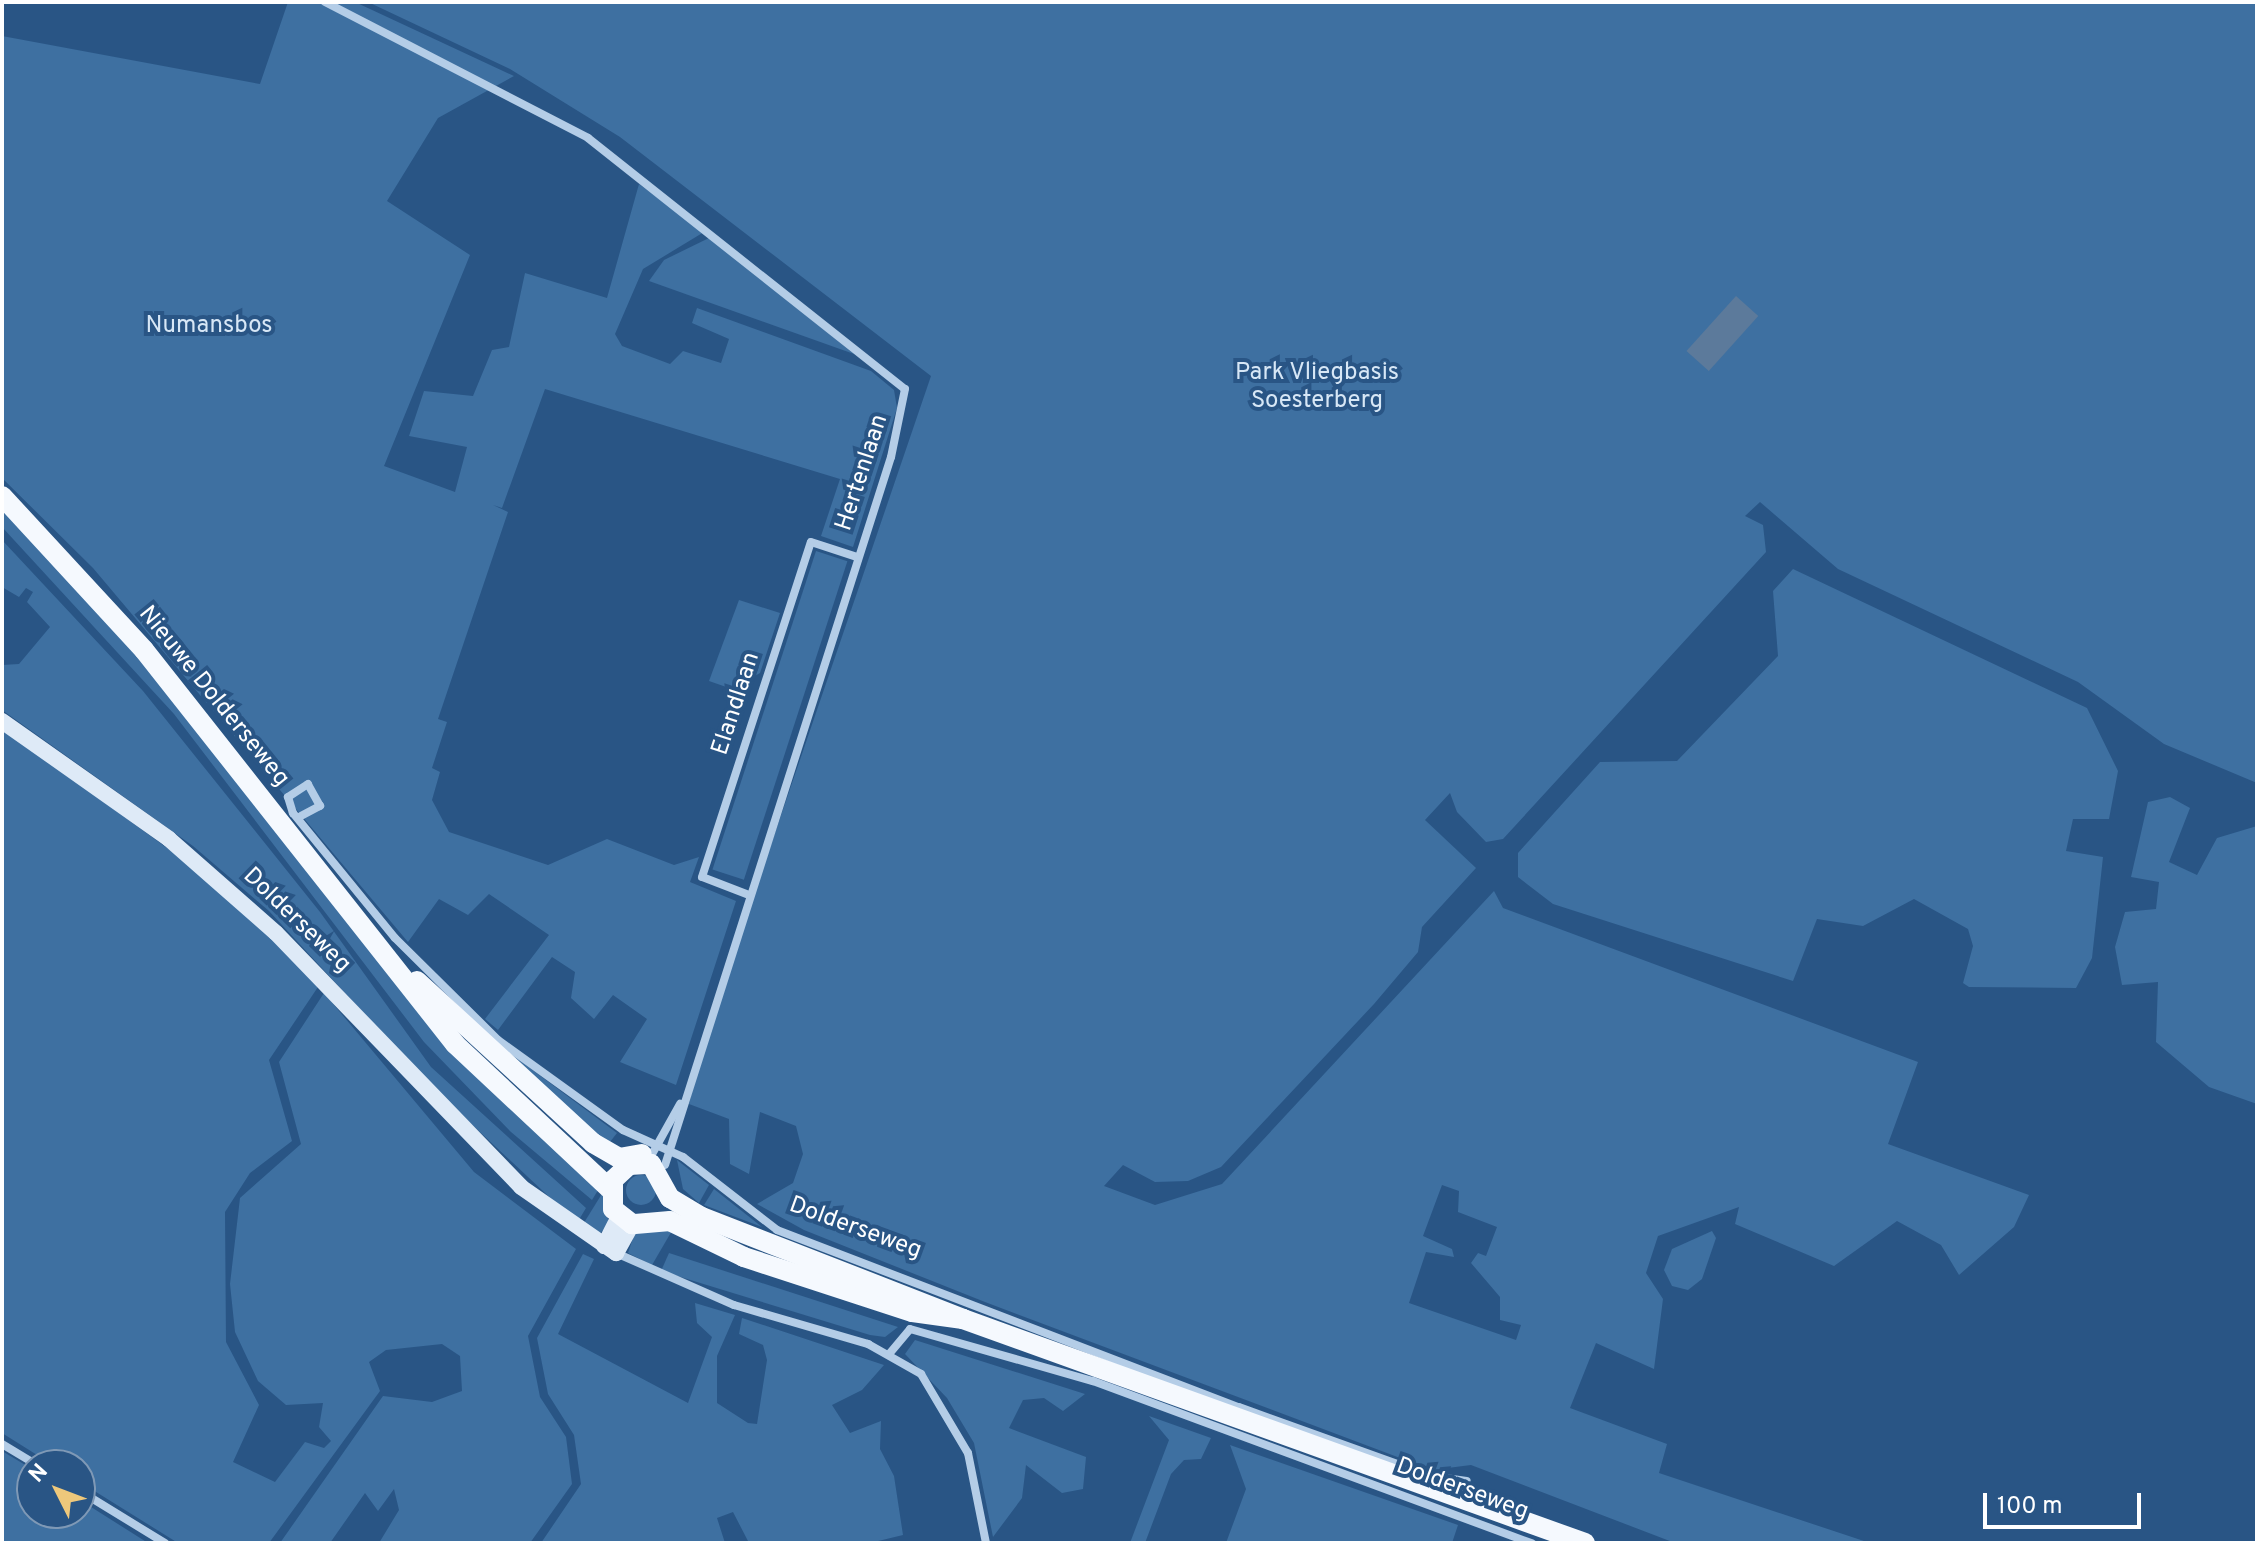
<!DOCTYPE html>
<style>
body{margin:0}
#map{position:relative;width:2259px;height:1545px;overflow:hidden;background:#295585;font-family:Overpass,sans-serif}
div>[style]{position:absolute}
.green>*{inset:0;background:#3e70a1;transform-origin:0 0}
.round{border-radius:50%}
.water>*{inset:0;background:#5c7a9b;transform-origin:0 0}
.minor>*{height:8px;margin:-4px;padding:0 4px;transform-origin:4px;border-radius:4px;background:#b4cde7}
.secondary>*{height:16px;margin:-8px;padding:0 8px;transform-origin:8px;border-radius:8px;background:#deeaf7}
.primary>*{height:20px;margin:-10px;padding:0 10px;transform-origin:10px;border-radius:10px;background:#f5f9fe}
span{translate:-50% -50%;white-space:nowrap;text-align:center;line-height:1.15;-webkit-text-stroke:8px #295585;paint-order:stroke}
.park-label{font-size:24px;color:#d7e7f6}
.street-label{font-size:24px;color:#fff}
.frame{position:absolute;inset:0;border:4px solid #fff;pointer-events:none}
.north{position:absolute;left:16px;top:1449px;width:80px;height:80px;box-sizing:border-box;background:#295585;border:2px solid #7f99b6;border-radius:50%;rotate:312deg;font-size:22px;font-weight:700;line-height:32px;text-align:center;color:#fff}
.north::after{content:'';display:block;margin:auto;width:28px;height:36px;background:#eec87b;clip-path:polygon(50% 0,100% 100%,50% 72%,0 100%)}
.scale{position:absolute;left:1983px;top:1493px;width:158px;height:36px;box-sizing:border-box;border:4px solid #fff;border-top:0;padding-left:10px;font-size:24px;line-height:28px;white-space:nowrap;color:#fff;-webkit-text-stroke:6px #295585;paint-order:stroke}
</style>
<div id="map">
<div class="green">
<div style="clip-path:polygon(288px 2px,355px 2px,514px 76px,438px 118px,387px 201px,470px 255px,384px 466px,455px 492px,467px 447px,409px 436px,424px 391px,473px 396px,492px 350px,509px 347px,525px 273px,607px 298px,639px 184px,704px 232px,643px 269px,615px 334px,622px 346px,670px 364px,683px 351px,721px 363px,729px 339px,692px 323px,697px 308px,871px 371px,894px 390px,897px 408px,853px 547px,821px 536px,840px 479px,545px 389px,502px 508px,493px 505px,508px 512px,438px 719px,447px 722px,432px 768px,440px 772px,432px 800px,449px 832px,548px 865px,607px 839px,674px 865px,699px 857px,690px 882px,736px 901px,676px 1085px,620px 1062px,647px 1019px,613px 995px,594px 1019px,571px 998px,575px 972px,552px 957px,498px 1030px,485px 1019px,549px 935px,489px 894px,468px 915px,439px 899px,408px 942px,93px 568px,2px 478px,2px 36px,260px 84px)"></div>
<div style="clip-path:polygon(evenodd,368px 2px,2257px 2px,2257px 783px,2164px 744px,2078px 682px,1838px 569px,1760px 502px,1745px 516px,1763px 525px,1766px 552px,1503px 839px,1486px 842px,1457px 812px,1450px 793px,1425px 820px,1476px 868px,1422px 927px,1418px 952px,1374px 1004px,1221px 1167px,1188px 1181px,1155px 1182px,1123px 1165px,1104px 1186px,1155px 1205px,1222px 1184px,1494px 891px,1503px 908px,1918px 1062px,1888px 1144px,2029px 1195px,2014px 1227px,1959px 1275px,1941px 1245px,1897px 1221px,1834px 1266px,1735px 1224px,1739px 1207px,1658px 1236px,1646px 1273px,1663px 1299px,1654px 1369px,1596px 1343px,1570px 1408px,1667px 1444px,1659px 1473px,1870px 1543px,1675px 1543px,1471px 1465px,1432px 1470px,985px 1302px,804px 1230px,757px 1204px,793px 1183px,803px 1154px,796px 1126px,760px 1112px,749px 1174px,730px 1164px,729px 1119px,689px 1104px,705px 1038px,931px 376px,620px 137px,510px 69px,368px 2px,1442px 1185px,1459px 1191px,1458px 1212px,1497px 1227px,1486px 1256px,1478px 1253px,1471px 1263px,1500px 1297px,1500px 1320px,1521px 1325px,1516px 1340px,1409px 1303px,1426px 1252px,1454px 1257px,1452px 1249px,1423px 1236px,1442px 1185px)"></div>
<div style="clip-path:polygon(711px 237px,854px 354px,649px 281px,664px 260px)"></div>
<div style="clip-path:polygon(2px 505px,87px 591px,434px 1029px,496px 1096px,600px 1187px,592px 1200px,511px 1132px,424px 1042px,174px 714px,2px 527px)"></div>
<div style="clip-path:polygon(2px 540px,143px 691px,320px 912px,431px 1067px,586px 1208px,577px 1223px,433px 1088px,269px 911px,193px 846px,2px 710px,2px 665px,19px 664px,50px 627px,27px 602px,33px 592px,26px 588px,19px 597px,2px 587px)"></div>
<div style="left:816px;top:551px;width:33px;height:335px;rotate:18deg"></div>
<div style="clip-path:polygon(1793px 569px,2087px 708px,2118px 771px,2109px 819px,2073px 819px,2066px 851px,2103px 857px,2092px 958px,2076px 988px,1969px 987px,1963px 983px,1973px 946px,1968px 929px,1914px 899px,1863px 926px,1817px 919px,1793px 981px,1553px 904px,1518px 877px,1518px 853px,1600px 762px,1677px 761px,1778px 656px,1773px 591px)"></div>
<div style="clip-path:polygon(739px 600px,780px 613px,760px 673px,732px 689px,709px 681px)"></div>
<div style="clip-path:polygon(2px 728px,200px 872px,320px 984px,269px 1060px,292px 1141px,250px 1173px,225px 1212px,226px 1342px,259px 1405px,233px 1462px,275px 1482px,305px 1442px,324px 1448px,331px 1441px,319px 1427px,323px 1403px,286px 1405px,258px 1381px,235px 1332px,230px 1284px,240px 1198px,301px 1144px,279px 1062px,324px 993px,474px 1172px,576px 1249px,528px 1336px,540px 1397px,566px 1437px,572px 1484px,530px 1543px,379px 1543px,399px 1510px,394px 1489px,378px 1511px,365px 1493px,330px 1543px,280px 1543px,383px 1396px,432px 1402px,462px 1391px,460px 1356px,442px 1344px,386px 1350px,369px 1362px,380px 1391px,269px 1543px,178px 1543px,80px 1482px,80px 1465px,53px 1465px,2px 1433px)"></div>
<div style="clip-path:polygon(2170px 797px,2190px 808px,2169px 862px,2197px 875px,2217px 838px,2257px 826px,2257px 1104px,2209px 1087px,2156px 1042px,2158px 982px,2122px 985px,2115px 947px,2125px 912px,2156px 909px,2159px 882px,2131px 877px,2148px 802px)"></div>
<div style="clip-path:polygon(479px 1030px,617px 1133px,606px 1147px)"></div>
<div style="clip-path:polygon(677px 1160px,709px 1185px,699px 1203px,683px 1189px)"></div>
<div class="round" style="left:626px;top:1175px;width:30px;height:30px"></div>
<div style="clip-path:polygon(714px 1189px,762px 1227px,704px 1205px)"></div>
<div style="clip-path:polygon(603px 1192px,609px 1225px,599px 1234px,582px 1226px)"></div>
<div style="clip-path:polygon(673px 1229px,652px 1265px,628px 1253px,635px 1232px)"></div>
<div style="clip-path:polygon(1712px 1231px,1716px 1238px,1702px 1279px,1688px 1290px,1672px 1286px,1664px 1270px,1672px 1249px)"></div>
<div style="clip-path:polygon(669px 1253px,898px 1327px,885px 1337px,870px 1335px,661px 1271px)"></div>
<div style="clip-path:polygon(583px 1254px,594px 1259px,558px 1334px,688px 1403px,712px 1337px,697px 1323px,695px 1303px,735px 1315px,717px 1356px,717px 1403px,748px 1423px,757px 1424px,767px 1360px,763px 1345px,739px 1334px,742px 1318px,884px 1365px,862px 1390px,832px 1405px,850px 1433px,881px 1421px,880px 1449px,894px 1476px,903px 1535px,870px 1543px,749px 1543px,733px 1512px,717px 1518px,725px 1543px,541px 1543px,581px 1484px,574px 1435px,548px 1394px,537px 1338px)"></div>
<div style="clip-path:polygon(915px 1340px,1085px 1394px,1063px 1411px,1044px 1398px,1023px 1400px,1009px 1428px,1086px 1457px,1083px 1489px,1062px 1493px,1026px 1465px,1022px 1498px,993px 1537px,974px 1443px,947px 1398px,905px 1354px)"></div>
<div style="clip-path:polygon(1149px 1416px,1211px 1438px,1201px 1459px,1184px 1460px,1171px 1474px,1145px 1543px,1130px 1543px,1169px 1440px)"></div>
<div style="clip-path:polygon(1230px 1445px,1458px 1525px,1452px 1543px,1226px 1543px,1246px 1489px)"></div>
<div style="clip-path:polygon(2px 1451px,32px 1469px,32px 1513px,80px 1513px,80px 1500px,148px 1543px,2px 1543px)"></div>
</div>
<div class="water">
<div style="left:1736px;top:296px;width:30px;height:74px;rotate:42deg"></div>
</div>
<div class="minor">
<div style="left:325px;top:2px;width:296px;rotate:27.3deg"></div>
<div style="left:588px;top:138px;width:404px;rotate:38.4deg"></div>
<div style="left:905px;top:389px;width:69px;rotate:101.6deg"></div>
<div style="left:891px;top:457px;width:743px;rotate:107.7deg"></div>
<div style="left:299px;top:817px;width:24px;rotate:-28deg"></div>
<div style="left:320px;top:806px;width:25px;rotate:-119deg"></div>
<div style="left:308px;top:784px;width:24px;rotate:147deg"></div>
<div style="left:288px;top:797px;width:17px;rotate:73deg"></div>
<div style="left:293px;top:813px;width:161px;rotate:50.8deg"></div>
<div style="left:395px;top:938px;width:145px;rotate:44.7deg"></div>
<div style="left:498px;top:1040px;width:154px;rotate:35.8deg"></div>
<div style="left:623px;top:1130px;width:66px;rotate:24.2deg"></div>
<div style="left:683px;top:1157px;width:119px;rotate:37.8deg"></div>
<div style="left:777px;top:1230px;width:495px;rotate:21deg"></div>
<div style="left:1239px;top:1407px;width:204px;rotate:19.8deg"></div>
<div style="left:1431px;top:1476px;width:36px;rotate:8deg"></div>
<div style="left:749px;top:895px;width:50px;rotate:-159deg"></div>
<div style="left:702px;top:877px;width:352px;rotate:-72deg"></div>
<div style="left:811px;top:542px;width:48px;rotate:18.1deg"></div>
<div style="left:651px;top:1156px;width:60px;rotate:-60.9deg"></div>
<div style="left:616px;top:1253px;width:129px;rotate:23.8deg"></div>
<div style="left:734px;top:1305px;width:140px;rotate:16.2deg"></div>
<div style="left:868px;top:1344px;width:61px;rotate:29.5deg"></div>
<div style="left:921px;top:1374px;width:92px;rotate:59.3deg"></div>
<div style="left:968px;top:1453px;width:92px;rotate:78.7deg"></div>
<div style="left:890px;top:1353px;width:31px;rotate:-50deg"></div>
<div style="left:910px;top:1329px;width:190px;rotate:15.9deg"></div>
<div style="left:1093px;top:1381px;width:468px;rotate:20.3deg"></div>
<div style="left:2px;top:1444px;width:41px;rotate:31deg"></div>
<div style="left:80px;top:1491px;width:100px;rotate:31.5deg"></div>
</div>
<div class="secondary">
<div style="left:2px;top:721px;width:204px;rotate:35.2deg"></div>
<div style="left:169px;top:839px;width:142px;rotate:41.3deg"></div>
<div style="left:276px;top:933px;width:353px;rotate:46deg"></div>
<div style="left:521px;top:1187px;width:116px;rotate:34.8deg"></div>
<div style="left:616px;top:1253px;width:33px;rotate:-61deg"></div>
<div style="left:604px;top:1246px;width:34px;rotate:-63deg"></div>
</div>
<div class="primary">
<div style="left:2px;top:496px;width:209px;rotate:47.3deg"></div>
<div style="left:144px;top:650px;width:502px;rotate:51.71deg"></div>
<div style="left:455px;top:1044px;width:212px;rotate:43.1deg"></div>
<div style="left:417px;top:981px;width:239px;rotate:42.6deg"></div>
<div style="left:593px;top:1143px;width:30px;rotate:30deg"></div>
<div style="left:619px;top:1158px;width:23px;rotate:-10deg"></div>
<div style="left:963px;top:1319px;width:51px;rotate:-172.2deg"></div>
<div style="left:912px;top:1312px;width:177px;rotate:-161.9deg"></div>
<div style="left:744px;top:1257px;width:82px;rotate:-154.1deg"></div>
<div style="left:670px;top:1221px;width:38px;rotate:175deg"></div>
<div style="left:632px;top:1224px;width:24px;rotate:-142deg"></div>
<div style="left:613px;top:1209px;width:29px;rotate:-90deg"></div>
<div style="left:613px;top:1180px;width:22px;rotate:-43deg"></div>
<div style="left:629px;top:1165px;width:22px;rotate:-3deg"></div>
<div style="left:651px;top:1164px;width:39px;rotate:61deg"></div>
<div style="left:670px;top:1198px;width:37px;rotate:31deg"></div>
<div style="left:702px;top:1217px;width:280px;rotate:21.3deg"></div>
<div style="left:963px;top:1319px;width:661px;rotate:19.81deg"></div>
</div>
<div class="park-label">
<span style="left:209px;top:327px">Numansbos</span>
<span style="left:1317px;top:388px">Park Vliegbasis<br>Soesterberg</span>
</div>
<div class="street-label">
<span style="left:863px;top:473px;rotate:-72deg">Hertenlaan</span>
<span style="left:213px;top:697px;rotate:51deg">Nieuwe Dolderseweg</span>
<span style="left:737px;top:704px;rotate:-72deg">Elandlaan</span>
<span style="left:296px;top:921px;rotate:44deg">Dolderseweg</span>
<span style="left:855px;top:1229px;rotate:20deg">Dolderseweg</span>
<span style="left:1462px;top:1490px;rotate:20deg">Dolderseweg</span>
</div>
<div class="frame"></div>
<div class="north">N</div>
<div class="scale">100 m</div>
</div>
